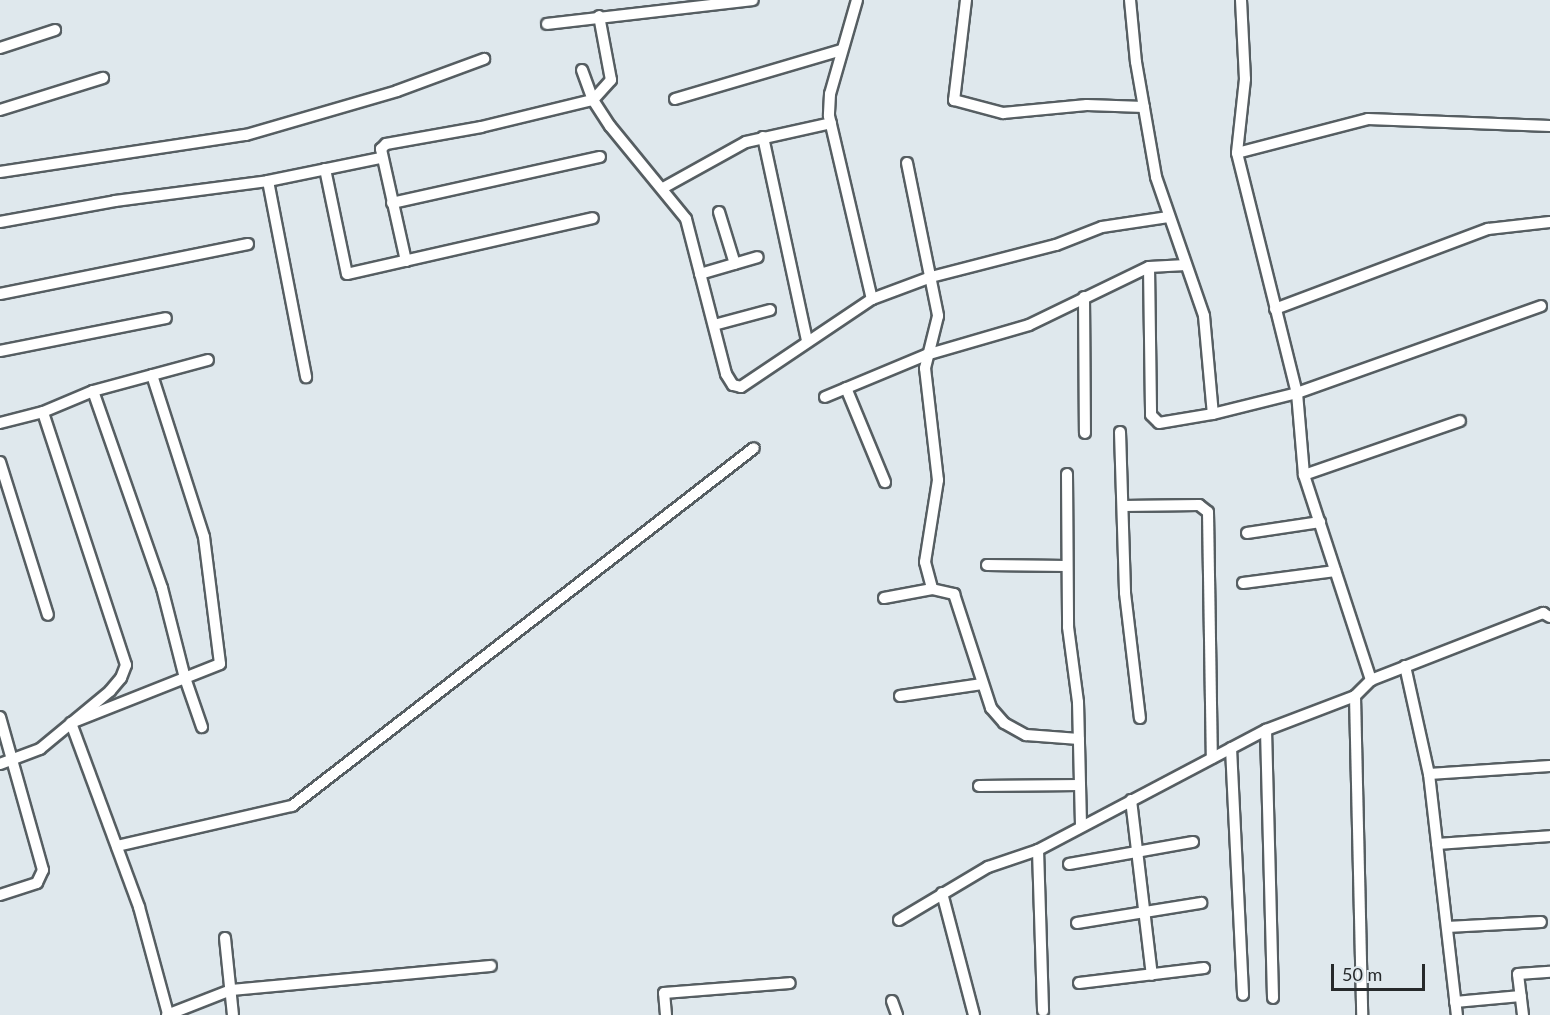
<!DOCTYPE html>
<style>
body{margin:0}
#map{position:relative;width:1550px;height:1015px;overflow:hidden;background:#dfe8ed;font-family:Lato,sans-serif}
div>[style]{position:absolute}
.roads{filter:drop-shadow(2px 0 #565e62) drop-shadow(-2px 0 #565e62) drop-shadow(0 2px #565e62) drop-shadow(0 -2px #565e62)}
.street>*{height:10px;margin:-5px;padding:0 5px;transform-origin:5px;border-radius:5px;background:#fff}
span{translate:-50% -50%;white-space:nowrap;text-align:center;line-height:1.15;-webkit-text-stroke:4.5px #dfe8ed;paint-order:stroke}
.scale{position:absolute;left:1331px;top:964px;width:94px;height:27px;box-sizing:border-box;border:3px solid #26292b;border-top:0;padding-left:8px;font-size:18px;line-height:21px;white-space:nowrap;color:#26292b;-webkit-text-stroke:4px #dfe8ed;paint-order:stroke}
</style>
<div id="map">
<div class="roads">
<div class="street">
<div style="left:857px;top:0;width:98px;rotate:106deg"></div>
<div style="left:830px;top:94px;width:22px;rotate:93deg"></div>
<div style="left:829px;top:116px;width:188px;rotate:76.8deg"></div>
<div style="left:966px;top:0;width:101px;rotate:96.8deg"></div>
<div style="left:954px;top:100px;width:51px;rotate:14.9deg"></div>
<div style="left:1003px;top:113px;width:84px;rotate:-5.4deg"></div>
<div style="left:1087px;top:105px;width:57px;rotate:2deg"></div>
<div style="left:1130px;top:0;width:62px;rotate:84.5deg"></div>
<div style="left:1136px;top:62px;width:117px;rotate:80.1deg"></div>
<div style="left:1156px;top:177px;width:147px;rotate:70.9deg"></div>
<div style="left:1204px;top:316px;width:98px;rotate:84.8deg"></div>
<div style="left:1241px;top:0;width:79px;rotate:87.1deg"></div>
<div style="left:1245px;top:79px;width:74px;rotate:96.2deg"></div>
<div style="left:1237px;top:153px;width:247px;rotate:76deg"></div>
<div style="left:1297px;top:393px;width:82px;rotate:85.1deg"></div>
<div style="left:1304px;top:475px;width:216px;rotate:71.9deg"></div>
<div style="left:547px;top:24px;width:207px;rotate:-6.6deg"></div>
<div style="left:0;top:48px;width:58px;rotate:-18.1deg"></div>
<div style="left:582px;top:70px;width:32px;rotate:70deg"></div>
<div style="left:593px;top:100px;width:31px;rotate:57deg"></div>
<div style="left:610px;top:126px;width:120px;rotate:50.7deg"></div>
<div style="left:686px;top:219px;width:160px;rotate:75.5deg"></div>
<div style="left:726px;top:374px;width:13px;rotate:58deg"></div>
<div style="left:733px;top:385px;width:8px;rotate:14deg"></div>
<div style="left:741px;top:387px;width:158px;rotate:-33.9deg"></div>
<div style="left:872px;top:299px;width:63px;rotate:-20.4deg"></div>
<div style="left:931px;top:277px;width:129px;rotate:-14.4deg"></div>
<div style="left:1056px;top:245px;width:49px;rotate:-21.4deg"></div>
<div style="left:1102px;top:227px;width:67px;rotate:-8.6deg"></div>
<div style="left:675px;top:99px;width:174px;rotate:-16.4deg"></div>
<div style="left:0;top:110px;width:108px;rotate:-17.3deg"></div>
<div style="left:763px;top:137px;width:209px;rotate:77.8deg"></div>
<div style="left:1237px;top:153px;width:135px;rotate:-14.5deg"></div>
<div style="left:1368px;top:119px;width:182px;rotate:2.2deg"></div>
<div style="left:907px;top:163px;width:156px;rotate:78.5deg"></div>
<div style="left:938px;top:316px;width:54px;rotate:104deg"></div>
<div style="left:925px;top:368px;width:113px;rotate:83.4deg"></div>
<div style="left:938px;top:480px;width:83px;rotate:99deg"></div>
<div style="left:925px;top:562px;width:28px;rotate:75deg"></div>
<div style="left:325px;top:169px;width:107px;rotate:78.2deg"></div>
<div style="left:347px;top:274px;width:252px;rotate:-12.8deg"></div>
<div style="left:0;top:172px;width:249px;rotate:-8.6deg"></div>
<div style="left:246px;top:135px;width:157px;rotate:-16.2deg"></div>
<div style="left:397px;top:91px;width:93px;rotate:-20.2deg"></div>
<div style="left:268px;top:181px;width:200px;rotate:79deg"></div>
<div style="left:663px;top:188px;width:95px;rotate:-29deg"></div>
<div style="left:746px;top:142px;width:87px;rotate:-12.6deg"></div>
<div style="left:392px;top:203px;width:213px;rotate:-12.5deg"></div>
<div style="left:719px;top:212px;width:54px;rotate:72.9deg"></div>
<div style="left:0;top:222px;width:117px;rotate:-10.3deg"></div>
<div style="left:115px;top:201px;width:154px;rotate:-7.4deg"></div>
<div style="left:268px;top:181px;width:114px;rotate:-11.6deg"></div>
<div style="left:406px;top:261px;width:115px;rotate:-102.6deg"></div>
<div style="left:381px;top:149px;width:7px;rotate:-45deg"></div>
<div style="left:386px;top:144px;width:97px;rotate:-10.1deg"></div>
<div style="left:481px;top:127px;width:115px;rotate:-13.6deg"></div>
<div style="left:593px;top:100px;width:27px;rotate:-48deg"></div>
<div style="left:611px;top:80px;width:65px;rotate:-100.6deg"></div>
<div style="left:1149px;top:267px;width:148px;rotate:89.2deg"></div>
<div style="left:1151px;top:415px;width:11px;rotate:45deg"></div>
<div style="left:1159px;top:423px;width:55px;rotate:-9.5deg"></div>
<div style="left:1213px;top:414px;width:87px;rotate:-14deg"></div>
<div style="left:1297px;top:393px;width:259px;rotate:-19.6deg"></div>
<div style="left:700px;top:274px;width:60px;rotate:-16.3deg"></div>
<div style="left:0;top:294px;width:253px;rotate:-11.4deg"></div>
<div style="left:1084px;top:297px;width:136px;rotate:89.6deg"></div>
<div style="left:1275px;top:309px;width:228px;rotate:-20.6deg"></div>
<div style="left:1488px;top:229px;width:62px;rotate:-6.4deg"></div>
<div style="left:714px;top:325px;width:58px;rotate:-15deg"></div>
<div style="left:0;top:351px;width:169px;rotate:-11.2deg"></div>
<div style="left:152px;top:375px;width:170px;rotate:72.2deg"></div>
<div style="left:204px;top:537px;width:128px;rotate:82.8deg"></div>
<div style="left:220px;top:664px;width:160px;rotate:158.4deg"></div>
<div style="left:71px;top:723px;width:196px;rotate:69.7deg"></div>
<div style="left:139px;top:907px;width:111px;rotate:74.8deg"></div>
<div style="left:846px;top:388px;width:102px;rotate:67.5deg"></div>
<div style="left:93px;top:391px;width:209px;rotate:70.7deg"></div>
<div style="left:162px;top:588px;width:93px;rotate:75.7deg"></div>
<div style="left:185px;top:678px;width:52px;rotate:70.9deg"></div>
<div style="left:825px;top:397px;width:109px;rotate:-22.6deg"></div>
<div style="left:926px;top:355px;width:107px;rotate:-16.2deg"></div>
<div style="left:1029px;top:325px;width:133px;rotate:-25.8deg"></div>
<div style="left:1149px;top:267px;width:37px;rotate:-3deg"></div>
<div style="left:0;top:423px;width:44px;rotate:-14.3deg"></div>
<div style="left:43px;top:412px;width:54px;rotate:-22.8deg"></div>
<div style="left:93px;top:391px;width:119px;rotate:-15.1deg"></div>
<div style="left:1120px;top:432px;width:161px;rotate:88.2deg"></div>
<div style="left:1125px;top:593px;width:126px;rotate:83.2deg"></div>
<div style="left:0;top:462px;width:160px;rotate:72.6deg"></div>
<div style="left:1067px;top:474px;width:153px;rotate:89.6deg"></div>
<div style="left:1068px;top:627px;width:76px;rotate:82.4deg"></div>
<div style="left:1078px;top:702px;width:123px;rotate:88.6deg"></div>
<div style="left:1304px;top:475px;width:165px;rotate:-19.1deg"></div>
<div style="left:1123px;top:506px;width:76px;rotate:-0.8deg"></div>
<div style="left:1199px;top:505px;width:11px;rotate:38deg"></div>
<div style="left:1208px;top:512px;width:246px;rotate:89.1deg"></div>
<div style="left:1247px;top:533px;width:74px;rotate:-8.6deg"></div>
<div style="left:987px;top:565px;width:80px;rotate:0.7deg"></div>
<div style="left:1243px;top:583px;width:93px;rotate:-7.4deg"></div>
<div style="left:884px;top:598px;width:49px;rotate:-10.6deg"></div>
<div style="left:932px;top:589px;width:23px;rotate:13deg"></div>
<div style="left:954px;top:594px;width:120px;rotate:72deg"></div>
<div style="left:991px;top:708px;width:20px;rotate:49deg"></div>
<div style="left:1004px;top:723px;width:25px;rotate:29deg"></div>
<div style="left:1026px;top:735px;width:53px;rotate:4.3deg"></div>
<div style="left:1405px;top:666px;width:111px;rotate:77.5deg"></div>
<div style="left:1429px;top:774px;width:243px;rotate:83.4deg"></div>
<div style="left:900px;top:696px;width:83px;rotate:-8.3deg"></div>
<div style="left:1355px;top:696px;width:319px;rotate:88.7deg"></div>
<div style="left:0;top:717px;width:159px;rotate:74.3deg"></div>
<div style="left:43px;top:870px;width:14px;rotate:115deg"></div>
<div style="left:37px;top:883px;width:39px;rotate:162deg"></div>
<div style="left:1266px;top:730px;width:268px;rotate:88.5deg"></div>
<div style="left:1231px;top:748px;width:247px;rotate:87.2deg"></div>
<div style="left:0;top:764px;width:43px;rotate:-20.6deg"></div>
<div style="left:40px;top:749px;width:91px;rotate:-39.6deg"></div>
<div style="left:110px;top:691px;width:17px;rotate:-50deg"></div>
<div style="left:121px;top:678px;width:14px;rotate:-69deg"></div>
<div style="left:126px;top:665px;width:266px;rotate:-108.2deg"></div>
<div style="left:1429px;top:774px;width:121px;rotate:-3.8deg"></div>
<div style="left:979px;top:786px;width:101px;rotate:-0.6deg"></div>
<div style="left:1131px;top:800px;width:176px;rotate:83.2deg"></div>
<div style="left:1437px;top:844px;width:113px;rotate:-4deg"></div>
<div style="left:117px;top:846px;width:180px;rotate:-12.9deg"></div>
<div style="left:292px;top:806px;width:584px;rotate:-37.77deg"></div>
<div style="left:1038px;top:850px;width:161px;rotate:88.2deg"></div>
<div style="left:1069px;top:864px;width:126px;rotate:-10.1deg"></div>
<div style="left:942px;top:893px;width:126px;rotate:75.3deg"></div>
<div style="left:899px;top:920px;width:104px;rotate:-30.8deg"></div>
<div style="left:988px;top:867px;width:53px;rotate:-18.8deg"></div>
<div style="left:1038px;top:850px;width:258px;rotate:-27.8deg"></div>
<div style="left:1266px;top:730px;width:95px;rotate:-20.9deg"></div>
<div style="left:1355px;top:696px;width:23px;rotate:-45deg"></div>
<div style="left:1371px;top:680px;width:185px;rotate:-21.3deg"></div>
<div style="left:1543px;top:613px;width:8px;rotate:30deg"></div>
<div style="left:1077px;top:923px;width:126px;rotate:-9.2deg"></div>
<div style="left:1447px;top:927px;width:94px;rotate:-3deg"></div>
<div style="left:225px;top:938px;width:77px;rotate:84.1deg"></div>
<div style="left:1079px;top:983px;width:126px;rotate:-6.8deg"></div>
<div style="left:892px;top:1001px;width:15px;rotate:70deg"></div>
<div style="left:1455px;top:1002px;width:66px;rotate:-5.2deg"></div>
<div style="left:167px;top:1015px;width:69px;rotate:-21.3deg"></div>
<div style="left:231px;top:990px;width:261px;rotate:-5.3deg"></div>
<div style="left:666px;top:1015px;width:22px;rotate:-95deg"></div>
<div style="left:664px;top:993px;width:126px;rotate:-4.5deg"></div>
<div style="left:1523px;top:1015px;width:41px;rotate:-97deg"></div>
<div style="left:1518px;top:974px;width:32px;rotate:-4deg"></div>
</div>
</div>
<div class="scale">50 m</div>
</div>
